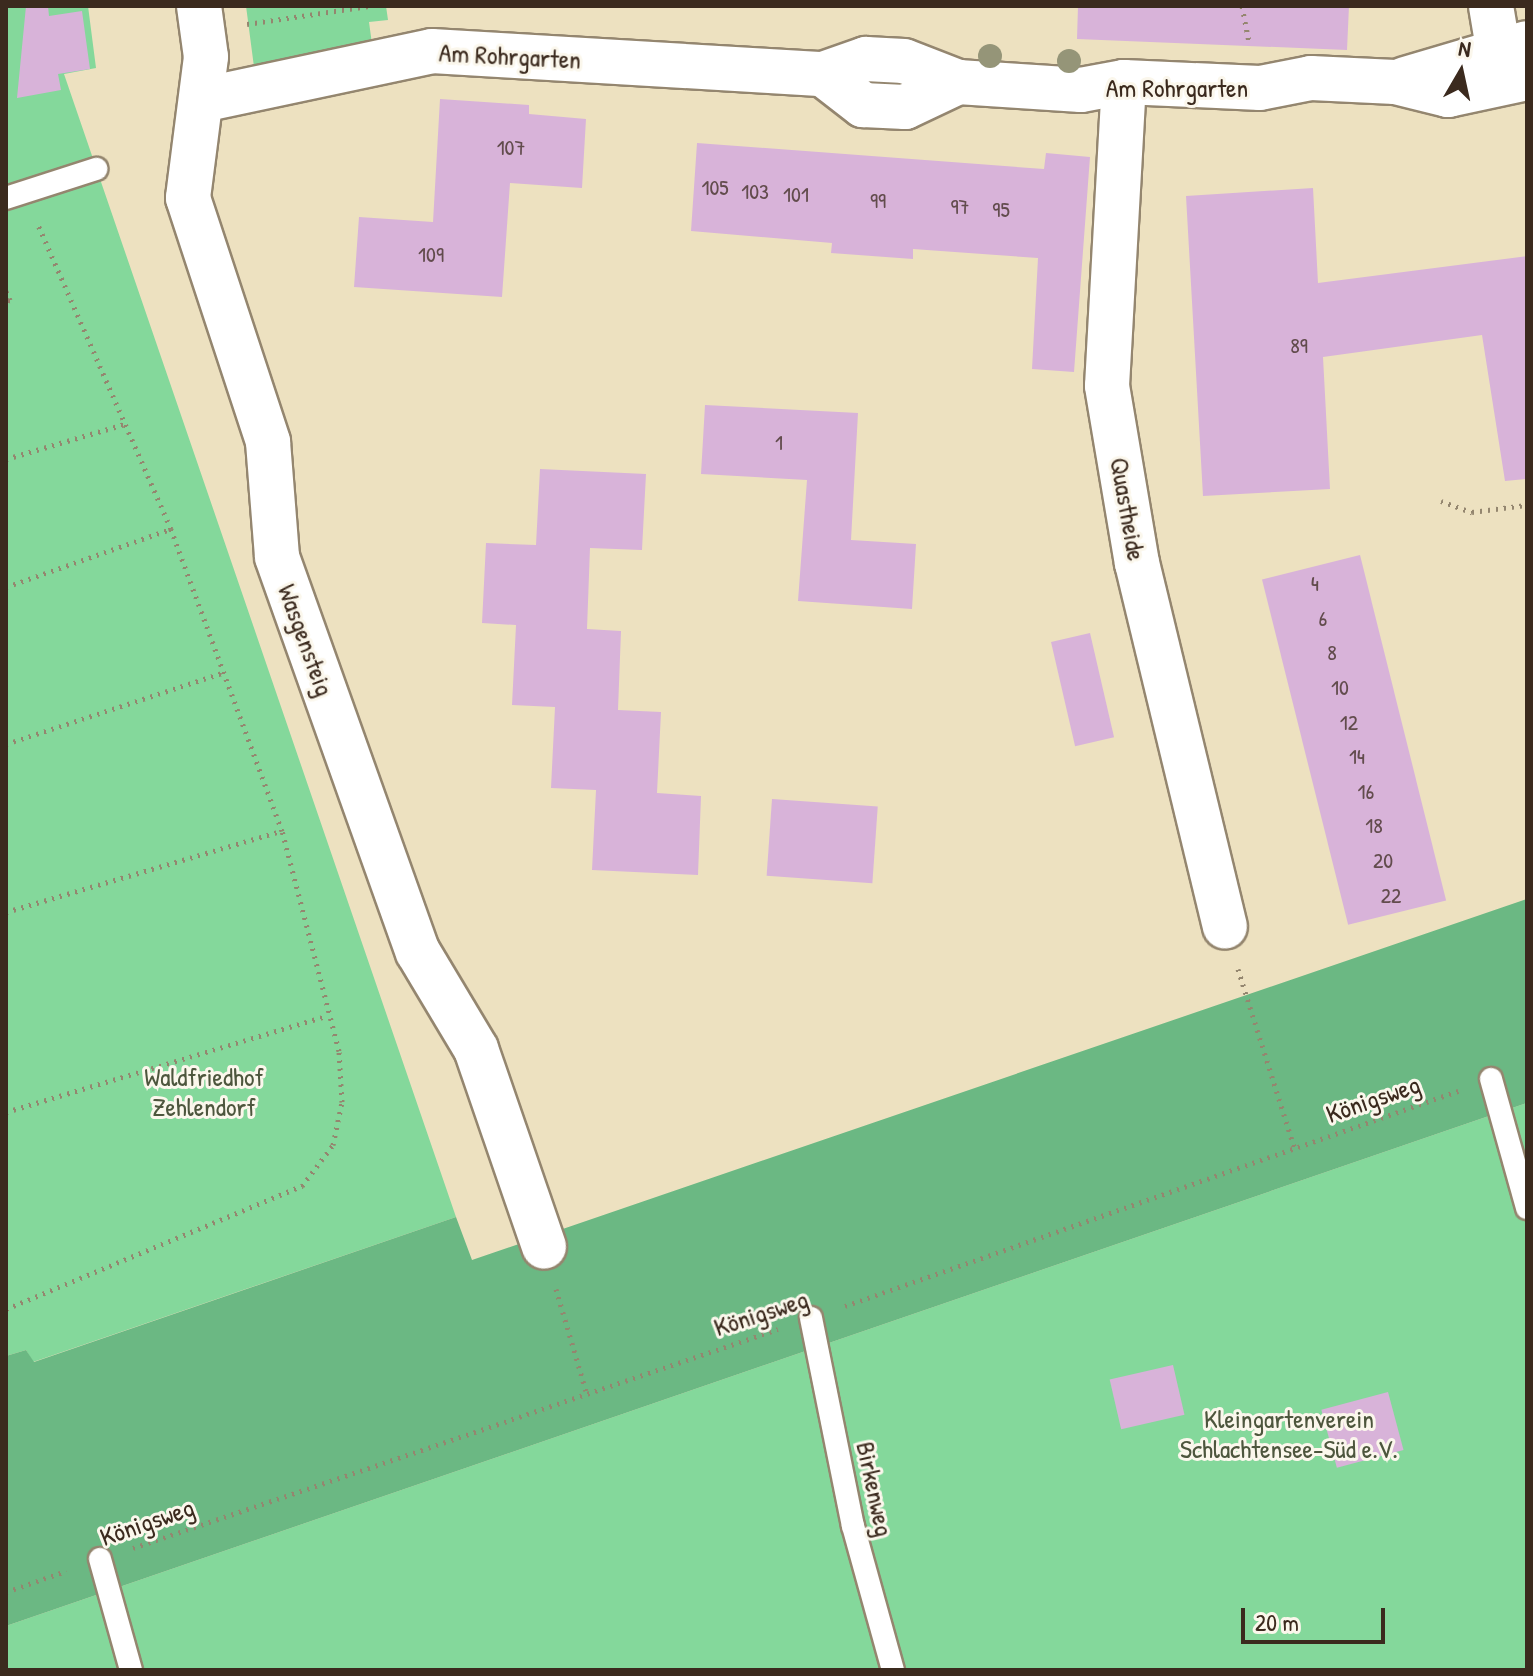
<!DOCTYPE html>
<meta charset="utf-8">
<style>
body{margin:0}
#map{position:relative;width:1533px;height:1676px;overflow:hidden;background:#ede1c0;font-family:"Patrick Hand",sans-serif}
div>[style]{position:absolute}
.green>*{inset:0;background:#84d89b}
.forest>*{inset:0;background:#6bb883}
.building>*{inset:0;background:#d8b3d9;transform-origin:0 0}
.path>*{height:5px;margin-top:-2.5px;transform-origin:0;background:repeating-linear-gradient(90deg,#94866f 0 2px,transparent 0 8px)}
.roads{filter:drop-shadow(2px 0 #94866f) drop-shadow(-2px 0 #94866f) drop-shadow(0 2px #94866f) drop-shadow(0 -2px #94866f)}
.lane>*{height:22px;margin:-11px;padding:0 11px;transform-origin:11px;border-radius:11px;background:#fff}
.street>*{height:44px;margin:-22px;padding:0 22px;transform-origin:22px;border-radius:22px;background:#fff}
.trees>*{width:24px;height:24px;margin:-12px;border-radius:50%;background:#959578}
span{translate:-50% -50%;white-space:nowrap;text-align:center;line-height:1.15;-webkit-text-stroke:6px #fbf7ec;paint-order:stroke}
.number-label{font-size:22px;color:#624c4d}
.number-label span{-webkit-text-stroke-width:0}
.street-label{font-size:26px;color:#3b2a1e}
.park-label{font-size:26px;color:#4d563d}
.frame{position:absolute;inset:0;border:8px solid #3b2a1e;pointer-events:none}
.north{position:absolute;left:1421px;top:32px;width:80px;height:80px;-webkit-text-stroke:6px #fbf7ec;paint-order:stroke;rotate:9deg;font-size:22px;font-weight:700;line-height:32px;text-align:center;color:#3b2a1e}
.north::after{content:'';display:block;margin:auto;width:28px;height:36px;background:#3b2a1e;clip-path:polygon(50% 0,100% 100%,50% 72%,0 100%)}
.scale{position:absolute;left:1241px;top:1608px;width:144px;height:36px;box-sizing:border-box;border:4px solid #3b2a1e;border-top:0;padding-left:10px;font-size:24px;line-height:28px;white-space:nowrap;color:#3b2a1e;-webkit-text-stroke:6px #fbf7ec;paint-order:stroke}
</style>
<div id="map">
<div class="green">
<div style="clip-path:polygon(6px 6px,88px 6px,96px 68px,64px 74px,456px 1217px,33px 1362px,26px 1350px,6px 1356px)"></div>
<div style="clip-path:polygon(246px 6px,386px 6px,388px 20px,369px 22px,372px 44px,254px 67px)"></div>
<div style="clip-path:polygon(1527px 1103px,1527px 1670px,6px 1670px,6px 1626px)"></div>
</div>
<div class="forest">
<div style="clip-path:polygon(1527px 899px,1527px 1103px,6px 1626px,6px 1356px,26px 1350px,34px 1362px,456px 1217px,472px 1260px)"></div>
</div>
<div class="building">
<div style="clip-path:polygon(26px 6px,48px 6px,49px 16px,82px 11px,90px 69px,58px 74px,61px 90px,17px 98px)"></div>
<div style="clip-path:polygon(1078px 6px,1349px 6px,1347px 50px,1077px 39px)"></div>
<div style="clip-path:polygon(440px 99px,529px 105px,529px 114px,586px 119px,582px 188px,510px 183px,502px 297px,354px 287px,359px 217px,433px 222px)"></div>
<div style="clip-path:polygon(697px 143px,1044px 169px,1046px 153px,1090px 157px,1074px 372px,1032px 369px,1038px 258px,913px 249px,913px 259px,831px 253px,832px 243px,691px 231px)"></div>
<div style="clip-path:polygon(1313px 188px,1318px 283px,1527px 256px,1527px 479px,1505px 481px,1482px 335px,1323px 357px,1330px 489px,1203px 496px,1186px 196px)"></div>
<div style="clip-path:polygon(705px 405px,858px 413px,851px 540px,916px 544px,912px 609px,798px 601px,807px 480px,701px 474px)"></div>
<div style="clip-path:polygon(540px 469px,646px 474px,642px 550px,590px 548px,587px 629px,621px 631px,618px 710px,661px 712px,657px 793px,701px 796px,698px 875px,592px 870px,596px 790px,551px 788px,555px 707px,512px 705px,516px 625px,482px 623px,486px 543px,536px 545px)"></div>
<div style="left:1360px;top:555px;width:356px;height:101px;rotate:76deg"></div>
<div style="left:1090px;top:633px;width:107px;height:40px;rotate:77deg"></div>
<div style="left:772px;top:799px;width:106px;height:77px;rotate:4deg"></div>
<div style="left:1173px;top:1365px;width:51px;height:65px;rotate:77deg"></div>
<div style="left:1388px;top:1392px;width:60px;height:69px;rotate:75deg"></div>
</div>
<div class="path">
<div style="left:1242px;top:6px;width:36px;rotate:79deg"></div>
<div style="left:247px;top:24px;width:123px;rotate:-8.4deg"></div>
<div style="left:6px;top:291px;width:10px;rotate:66deg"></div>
<div style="left:10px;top:300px;width:4px;rotate:166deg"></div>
<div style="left:6px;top:459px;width:124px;rotate:-16.4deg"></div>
<div style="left:1441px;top:501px;width:33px;rotate:20deg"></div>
<div style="left:1472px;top:512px;width:55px;rotate:-7.3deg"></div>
<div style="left:6px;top:587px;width:175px;rotate:-19.4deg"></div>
<div style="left:6px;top:744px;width:231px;rotate:-18.2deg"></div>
<div style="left:6px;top:912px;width:288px;rotate:-16.4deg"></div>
<div style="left:1238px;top:969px;width:187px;rotate:72.5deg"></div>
<div style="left:6px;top:1112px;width:334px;rotate:-16.7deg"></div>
<div style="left:556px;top:1289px;width:106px;rotate:73.6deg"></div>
<div style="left:845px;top:1306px;width:650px;rotate:-19.33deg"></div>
<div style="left:6px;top:1309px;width:321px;rotate:-22.6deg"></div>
<div style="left:302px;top:1186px;width:51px;rotate:-52.9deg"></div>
<div style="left:333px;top:1145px;width:44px;rotate:-78.2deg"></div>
<div style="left:342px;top:1102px;width:51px;rotate:-93.4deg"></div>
<div style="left:339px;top:1051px;width:227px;rotate:-104.5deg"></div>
<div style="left:282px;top:831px;width:322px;rotate:-110.2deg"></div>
<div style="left:171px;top:529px;width:334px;rotate:-113.6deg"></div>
<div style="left:133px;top:1548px;width:681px;rotate:-18.75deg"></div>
<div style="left:6px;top:1592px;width:64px;rotate:-19.3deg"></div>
</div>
<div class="roads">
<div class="lane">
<div style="left:6px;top:198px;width:95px;rotate:-17.9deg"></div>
<div style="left:1491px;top:1079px;width:134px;rotate:74.4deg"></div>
<div style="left:811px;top:1318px;width:212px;rotate:78.6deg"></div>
<div style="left:853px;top:1526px;width:149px;rotate:74.5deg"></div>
<div style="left:100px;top:1559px;width:115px;rotate:74.4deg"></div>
</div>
<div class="street">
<div style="left:199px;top:6px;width:51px;rotate:82.2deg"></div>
<div style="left:206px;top:57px;width:142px;rotate:97.3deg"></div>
<div style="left:188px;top:198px;width:257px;rotate:71.8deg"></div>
<div style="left:268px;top:442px;width:115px;rotate:85.5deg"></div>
<div style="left:277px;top:557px;width:419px;rotate:70.4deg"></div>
<div style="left:418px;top:952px;width:113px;rotate:59.1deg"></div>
<div style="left:476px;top:1049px;width:209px;rotate:71deg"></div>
<div style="left:1491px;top:6px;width:43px;rotate:80.5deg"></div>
<div style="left:823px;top:74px;width:51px;rotate:37.8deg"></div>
<div style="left:863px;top:105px;width:42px;rotate:2.7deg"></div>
<div style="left:905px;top:107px;width:59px;rotate:-25.3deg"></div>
<div style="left:1405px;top:79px;width:127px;rotate:-16.4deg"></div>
<div style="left:1124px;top:82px;width:304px;rotate:93.2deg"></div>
<div style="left:1107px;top:386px;width:180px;rotate:80.4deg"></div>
<div style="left:1137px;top:563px;width:374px;rotate:76.4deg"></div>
<div style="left:202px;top:100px;width:235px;rotate:-12deg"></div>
<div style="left:432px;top:51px;width:392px;rotate:3.4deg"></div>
<div style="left:823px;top:74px;width:46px;rotate:-19.2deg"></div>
<div style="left:866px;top:59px;width:38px;rotate:3deg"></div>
<div style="left:904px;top:61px;width:58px;rotate:21.3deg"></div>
<div style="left:958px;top:82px;width:123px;rotate:3.7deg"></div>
<div style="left:1081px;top:90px;width:44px;rotate:-10.5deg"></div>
<div style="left:1124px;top:82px;width:136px;rotate:2.5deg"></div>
<div style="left:1260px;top:88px;width:52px;rotate:-11.1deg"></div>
<div style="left:1311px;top:78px;width:84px;rotate:2.7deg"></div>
<div style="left:1395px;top:82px;width:55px;rotate:13.8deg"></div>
<div style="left:1448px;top:95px;width:81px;rotate:-12.1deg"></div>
</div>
</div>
<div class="trees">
<div style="left:990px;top:56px"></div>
<div style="left:1069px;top:61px"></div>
</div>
<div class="number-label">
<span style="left:511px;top:148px">107</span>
<span style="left:715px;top:188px">105</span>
<span style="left:755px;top:192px">103</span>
<span style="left:796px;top:195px">101</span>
<span style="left:878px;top:201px">99</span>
<span style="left:960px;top:207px">97</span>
<span style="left:1001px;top:210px">95</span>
<span style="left:431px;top:255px">109</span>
<span style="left:1299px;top:346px">89</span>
<span style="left:779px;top:443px">1</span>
<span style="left:1315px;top:584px">4</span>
<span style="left:1323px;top:619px">6</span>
<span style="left:1332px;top:653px">8</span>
<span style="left:1340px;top:688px">10</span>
<span style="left:1349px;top:723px">12</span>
<span style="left:1357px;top:757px">14</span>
<span style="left:1366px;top:792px">16</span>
<span style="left:1374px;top:826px">18</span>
<span style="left:1383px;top:861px">20</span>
<span style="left:1391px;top:896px">22</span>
</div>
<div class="street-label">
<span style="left:510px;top:56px;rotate:3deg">Am Rohrgarten</span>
<span style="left:1177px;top:88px">Am Rohrgarten</span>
<span style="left:1128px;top:509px;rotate:80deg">Quastheide</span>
<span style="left:306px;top:640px;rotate:70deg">Wasgensteig</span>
<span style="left:1373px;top:1099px;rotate:-19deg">Königsweg</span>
<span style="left:761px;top:1313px;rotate:-18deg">Königsweg</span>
<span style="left:875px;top:1489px;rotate:78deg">Birkenweg</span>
<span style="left:147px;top:1522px;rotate:-19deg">Königsweg</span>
</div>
<div class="park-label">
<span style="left:204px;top:1092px">Waldfriedhof<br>Zehlendorf</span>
<span style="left:1289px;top:1434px">Kleingartenverein<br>Schlachtensee-Süd e.V.</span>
</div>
<div class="frame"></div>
<div class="north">N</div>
<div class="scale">20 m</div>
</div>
